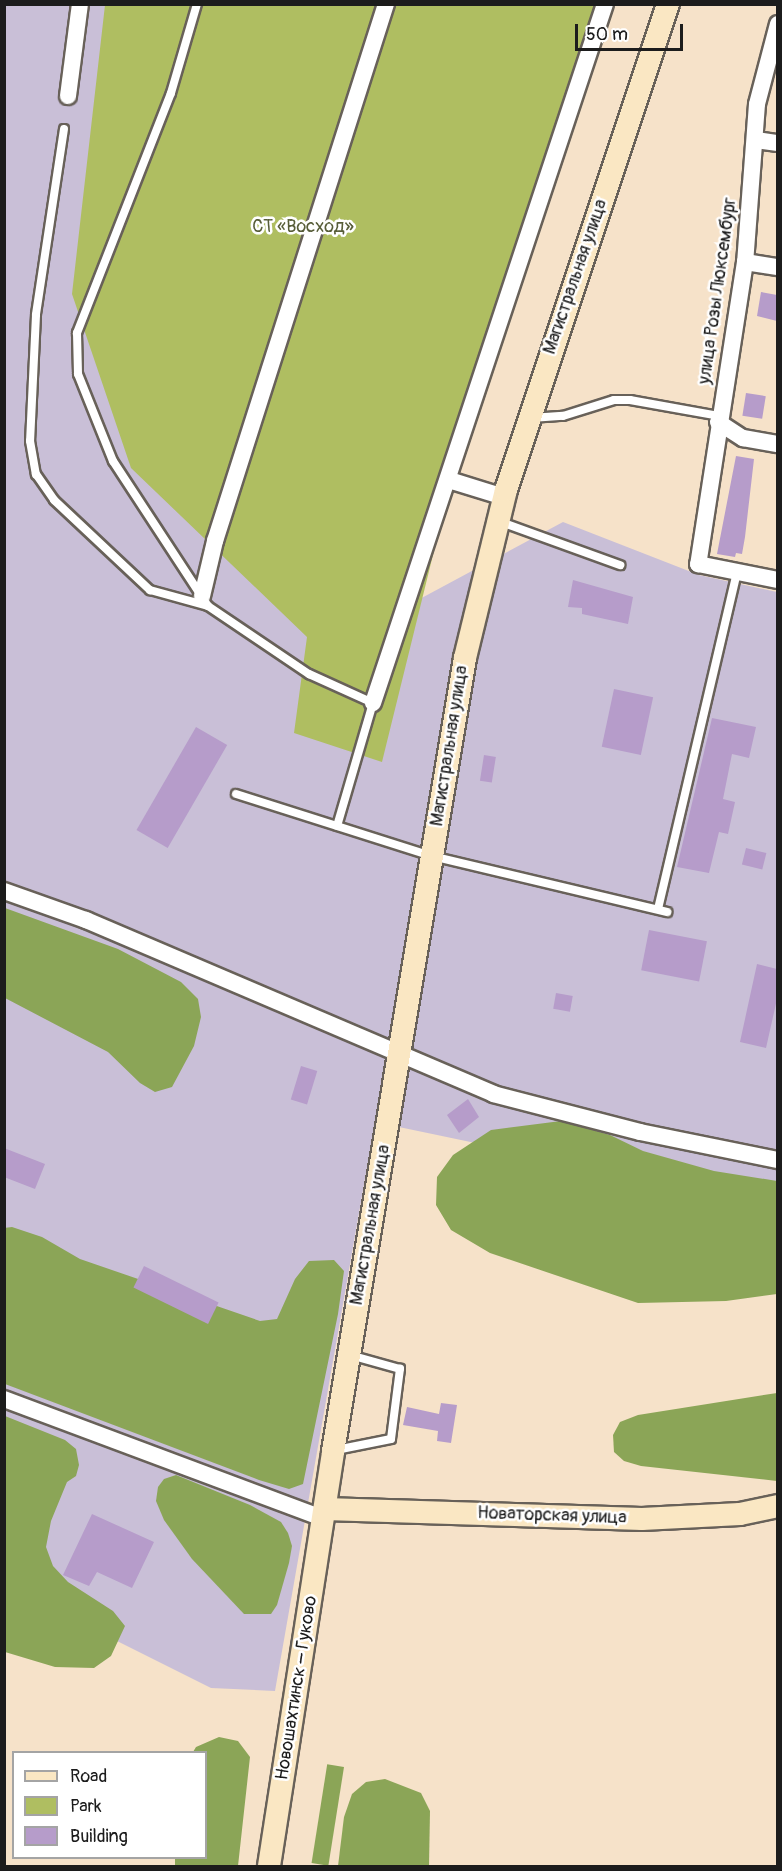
<!DOCTYPE html>
<meta charset="utf-8">
<style>
body{margin:0}
#map{position:relative;width:782px;height:1871px;overflow:hidden;background:#f6e2c9;font-family:Pangolin,sans-serif}
div>[style]{position:absolute}
.industrial>*{inset:0;background:#c9bfd7}
.green>*{inset:0;background:#afbe61}
.forest>*{inset:0;background:#8ba557;transform-origin:0 0}
.building>*{inset:0;background:#b69cca;transform-origin:0 0}
.roads{filter:drop-shadow(2px 0 #686159) drop-shadow(-2px 0 #686159) drop-shadow(0 2px #686159) drop-shadow(0 -2px #686159)}
.lane>*{height:8px;margin:-4px;padding:0 4px;transform-origin:4px;border-radius:4px;background:#fff}
.street>*{height:16px;margin:-8px;padding:0 8px;transform-origin:8px;border-radius:8px;background:#fff}
.secondary>*{height:22px;margin:-11px;padding:0 11px;transform-origin:11px;border-radius:11px;background:#fae7c3}
span{translate:-50% -50%;white-space:nowrap;text-align:center;line-height:1.15;-webkit-text-stroke:5px #fff;paint-order:stroke}
.park-label{font-size:18px;color:#575d38}
.street-label{font-size:18px;color:#1c1c1c}
.frame{position:absolute;inset:0;border:6px solid #1c1c1c;pointer-events:none}
.legend{position:absolute;left:12px;top:1751px;width:195px;height:108px;box-sizing:border-box;background:#fff;border:2px solid #a4a4a4;margin:0;padding:8px 10px;list-style:none;font-size:18px;color:#1c1c1c}
.legend li{display:flex;align-items:center;gap:12px;height:30px}
.legend b{width:30px;border:2px solid #a4a4a4}
.scale{position:absolute;left:575px;top:24px;width:108px;height:27px;box-sizing:border-box;border:3px solid #1c1c1c;border-top:0;padding-left:8px;font-size:18px;line-height:21px;white-space:nowrap;color:#1c1c1c;-webkit-text-stroke:4px #fff;paint-order:stroke}
</style>
<div id="map">
<div class="industrial">
<div style="clip-path:polygon(4px 5px,139px 5px,336px 644px,563px 522px,699px 575px,777px 592px,777px 1206px,375px 1122px,275px 1691px,211px 1688px,5px 1585px)"></div>
</div>
<div class="green">
<div style="clip-path:polygon(105px 5px,610px 5px,447px 498px,382px 762px,294px 733px,307px 637px,131px 468px,72px 294px)"></div>
</div>
<div class="forest">
<div style="clip-path:polygon(5px 908px,118px 949px,181px 982px,198px 999px,201px 1017px,194px 1046px,172px 1087px,155px 1092px,140px 1083px,108px 1052px,5px 998px)"></div>
<div style="clip-path:polygon(561px 1121px,610px 1135px,643px 1151px,714px 1171px,777px 1181px,777px 1294px,726px 1301px,638px 1303px,490px 1253px,451px 1230px,436px 1205px,437px 1177px,453px 1155px,491px 1130px)"></div>
<div style="clip-path:polygon(12px 1227px,42px 1237px,80px 1259px,260px 1321px,277px 1319px,295px 1279px,309px 1261px,334px 1260px,344px 1271px,338px 1314px,303px 1484px,289px 1489px,259px 1480px,5px 1384px,4px 1228px)"></div>
<div style="clip-path:polygon(777px 1393px,777px 1481px,641px 1466px,624px 1461px,614px 1452px,613px 1435px,620px 1422px,638px 1415px)"></div>
<div style="clip-path:polygon(5px 1416px,65px 1440px,76px 1449px,79px 1465px,76px 1476px,67px 1482px,51px 1521px,46px 1547px,53px 1566px,68px 1582px,113px 1611px,125px 1626px,111px 1656px,94px 1668px,55px 1667px,5px 1652px)"></div>
<div style="clip-path:polygon(176px 1475px,250px 1505px,281px 1522px,288px 1533px,292px 1546px,289px 1563px,277px 1605px,271px 1614px,244px 1614px,192px 1559px,164px 1520px,156px 1501px,158px 1487px,164px 1479px)"></div>
<div style="clip-path:polygon(219px 1737px,238px 1741px,250px 1757px,238px 1866px,175px 1866px,175px 1858px,206px 1858px,206px 1752px,193px 1752px,196px 1747px)"></div>
<div style="left:344px;top:1767px;width:100px;height:17px;rotate:99deg"></div>
<div style="clip-path:polygon(385px 1779px,421px 1793px,430px 1811px,429px 1866px,338px 1866px,344px 1817px,352px 1794px,366px 1782px)"></div>
</div>
<div class="building">
<div style="clip-path:polygon(761px 292px,777px 295px,777px 321px,757px 316px)"></div>
<div style="left:746px;top:393px;width:20px;height:23px;rotate:9deg"></div>
<div style="clip-path:polygon(736px 456px,754px 459px,745px 537px,742px 554px,736px 553px,735px 557px,717px 554px)"></div>
<div style="clip-path:polygon(573px 580px,633px 597px,628px 624px,582px 614px,582px 608px,568px 607px)"></div>
<div style="left:614px;top:689px;width:40px;height:59px;rotate:12deg"></div>
<div style="clip-path:polygon(712px 718px,756px 727px,749px 758px,732px 754px,723px 799px,735px 802px,728px 834px,719px 832px,709px 873px,677px 867px)"></div>
<div style="left:196px;top:727px;width:36px;height:119px;rotate:30deg"></div>
<div style="left:484px;top:755px;width:12px;height:26px;rotate:9deg"></div>
<div style="left:746px;top:848px;width:21px;height:17px;rotate:14deg"></div>
<div style="left:649px;top:930px;width:59px;height:41px;rotate:11deg"></div>
<div style="clip-path:polygon(757px 964px,777px 969px,777px 999px,766px 1048px,740px 1042px)"></div>
<div style="left:556px;top:993px;width:17px;height:16px;rotate:10deg"></div>
<div style="left:301px;top:1066px;width:17px;height:35px;rotate:17deg"></div>
<div style="clip-path:polygon(468px 1099px,479px 1117px,459px 1133px,447px 1115px)"></div>
<div style="clip-path:polygon(4px 1148px,45px 1164px,35px 1189px,4px 1177px)"></div>
<div style="left:144px;top:1266px;width:83px;height:24px;rotate:26deg"></div>
<div style="clip-path:polygon(441px 1403px,457px 1405px,451px 1443px,437px 1441px,438px 1431px,403px 1425px,407px 1407px,439px 1414px)"></div>
<div style="clip-path:polygon(92px 1514px,154px 1542px,132px 1588px,97px 1572px,89px 1586px,63px 1575px)"></div>
</div>
<div class="roads">
<div class="lane">
<div style="left:197px;top:4px;width:93px;rotate:106.3deg"></div>
<div style="left:171px;top:93px;width:258px;rotate:111.4deg"></div>
<div style="left:77px;top:333px;width:41px;rotate:88.6deg"></div>
<div style="left:78px;top:374px;width:94px;rotate:68.1deg"></div>
<div style="left:113px;top:461px;width:173px;rotate:56.8deg"></div>
<div style="left:208px;top:606px;width:122px;rotate:34deg"></div>
<div style="left:309px;top:674px;width:70px;rotate:24.4deg"></div>
<div style="left:373px;top:703px;width:128px;rotate:106.3deg"></div>
<div style="left:64px;top:129px;width:188px;rotate:98.6deg"></div>
<div style="left:36px;top:315px;width:126px;rotate:92.7deg"></div>
<div style="left:30px;top:441px;width:34px;rotate:80deg"></div>
<div style="left:36px;top:474px;width:32px;rotate:55deg"></div>
<div style="left:54px;top:500px;width:132px;rotate:43.2deg"></div>
<div style="left:150px;top:590px;width:60px;rotate:15.4deg"></div>
<div style="left:531px;top:418px;width:32px;rotate:-4deg"></div>
<div style="left:563px;top:416px;width:53px;rotate:-17.4deg"></div>
<div style="left:614px;top:400px;width:16px"></div>
<div style="left:630px;top:400px;width:90px;rotate:10.2deg"></div>
<div style="left:501px;top:522px;width:127px;rotate:19.9deg"></div>
<div style="left:236px;top:794px;width:206px;rotate:17.6deg"></div>
<div style="left:432px;top:856px;width:242px;rotate:13.4deg"></div>
<div style="left:658px;top:909px;width:346px;rotate:-76.8deg"></div>
<div style="left:336px;top:1450px;width:56px;rotate:-11.3deg"></div>
<div style="left:391px;top:1439px;width:71px;rotate:-82.7deg"></div>
<div style="left:400px;top:1369px;width:52px;rotate:-164.4deg"></div>
</div>
<div class="street">
<div style="left:778px;top:24px;width:83px;rotate:104.7deg"></div>
<div style="left:757px;top:104px;width:158px;rotate:94.3deg"></div>
<div style="left:745px;top:262px;width:306px;rotate:98.8deg"></div>
<div style="left:698px;top:564px;width:82px;rotate:11.3deg"></div>
<div style="left:68px;top:96px;width:93px;rotate:-82.6deg"></div>
<div style="left:756px;top:140px;width:22px;rotate:8deg"></div>
<div style="left:745px;top:262px;width:33px;rotate:9deg"></div>
<div style="left:718px;top:422px;width:30px;rotate:33deg"></div>
<div style="left:743px;top:438px;width:36px;rotate:10deg"></div>
<div style="left:449px;top:480px;width:58px;rotate:17.2deg"></div>
<div style="left:202px;top:596px;width:57px;rotate:-76.7deg"></div>
<div style="left:215px;top:541px;width:564px;rotate:-72.34deg"></div>
<div style="left:373px;top:703px;width:736px;rotate:-71.64deg"></div>
<div style="left:4px;top:891px;width:87px;rotate:19.5deg"></div>
<div style="left:86px;top:920px;width:443px;rotate:23.1deg"></div>
<div style="left:493px;top:1094px;width:152px;rotate:14.5deg"></div>
<div style="left:640px;top:1132px;width:141px;rotate:11.5deg"></div>
<div style="left:4px;top:1399px;width:340px;rotate:20.5deg"></div>
</div>
<div class="secondary">
<div style="left:325px;top:1509px;width:317px;rotate:1.8deg"></div>
<div style="left:642px;top:1519px;width:98px;rotate:-2.9deg"></div>
<div style="left:740px;top:1514px;width:39px;rotate:-12deg"></div>
<div style="left:269px;top:1866px;width:420px;rotate:-81.2deg"></div>
<div style="left:333px;top:1451px;width:804px;rotate:-80.55deg"></div>
<div style="left:465px;top:658px;width:173px;rotate:-76.3deg"></div>
<div style="left:506px;top:490px;width:512px;rotate:-71.57deg"></div>
</div>
</div>
<div class="park-label">
<span style="left:303px;top:227px">СТ «Восход»</span>
</div>
<div class="street-label">
<span style="left:576px;top:277px;rotate:-71deg">Магистральная улица</span>
<span style="left:718px;top:291px;rotate:-82deg">улица Розы Люксембург</span>
<span style="left:450px;top:746px;rotate:-81deg">Магистральная улица</span>
<span style="left:371px;top:1225px;rotate:-80deg">Магистральная улица</span>
<span style="left:552px;top:1516px;rotate:2deg">Новаторская улица</span>
<span style="left:297px;top:1688px;rotate:-81deg">Новошахтинск – Гуково</span>
</div>
<div class="frame"></div>
<ul class="legend">
<li><b style="height:8px;background:#fae7c3"></b>Road</li>
<li><b style="height:16px;background:#afbe61"></b>Park</li>
<li><b style="height:16px;background:#b69cca"></b>Building</li>
</ul>
<div class="scale">50 m</div>
</div>
